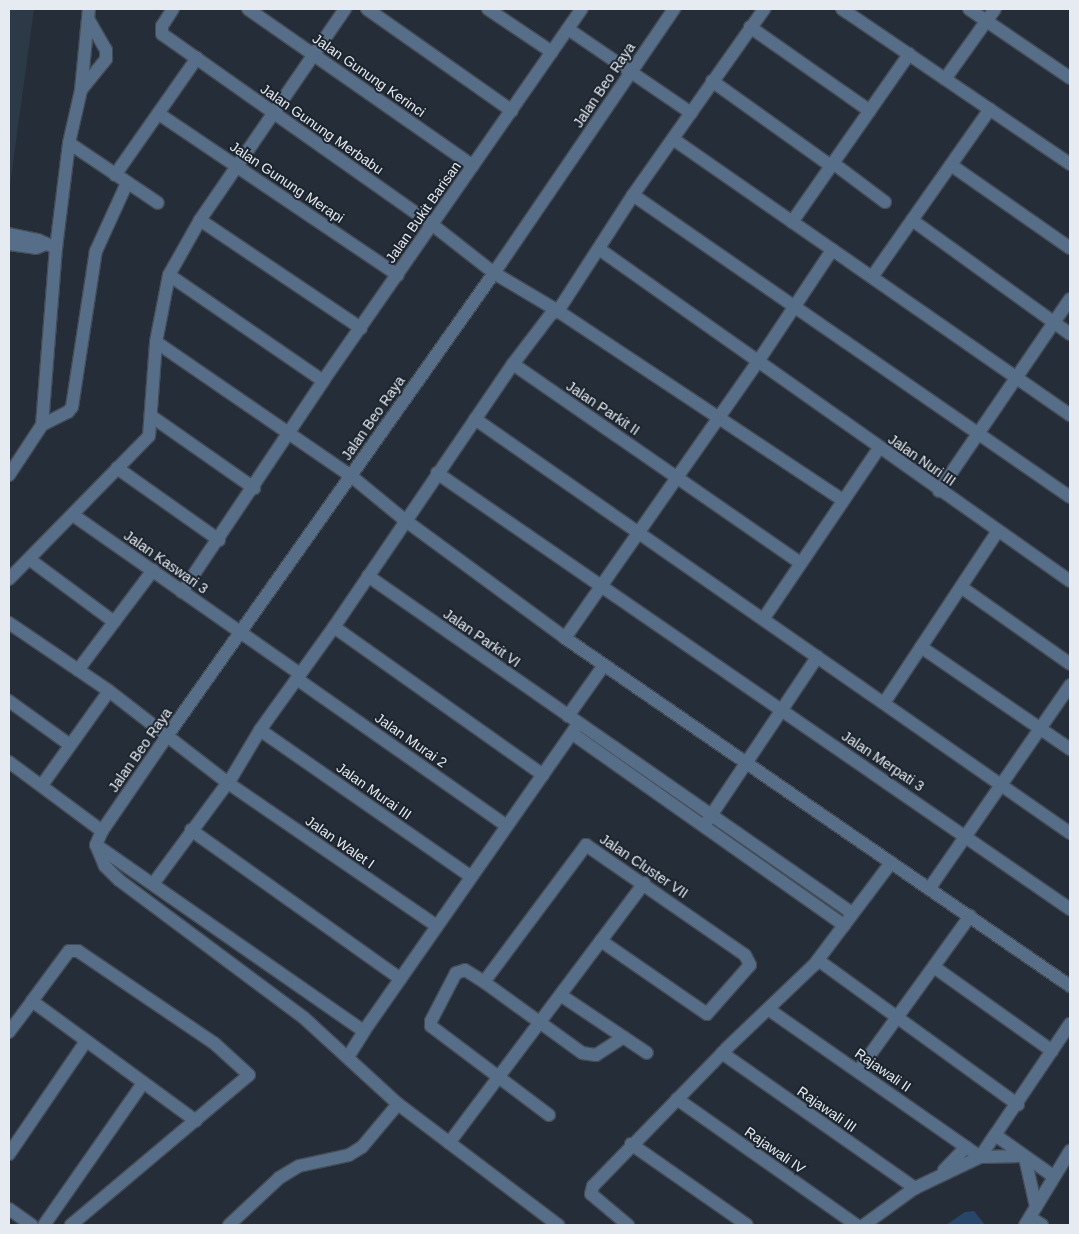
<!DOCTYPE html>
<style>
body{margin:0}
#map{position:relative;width:1079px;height:1234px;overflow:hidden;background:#252e38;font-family:Helvetica,sans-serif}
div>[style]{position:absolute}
.built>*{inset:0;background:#2c3947}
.green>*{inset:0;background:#284669}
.roads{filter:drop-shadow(1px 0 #444c56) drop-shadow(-1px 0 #444c56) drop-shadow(0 1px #444c56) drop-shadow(0 -1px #444c56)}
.street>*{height:12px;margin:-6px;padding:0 6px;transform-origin:6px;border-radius:6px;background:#576e88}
span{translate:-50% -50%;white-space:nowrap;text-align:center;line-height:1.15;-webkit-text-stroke:4px #1c242e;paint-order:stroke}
.street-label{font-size:14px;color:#e6ebf2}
.frame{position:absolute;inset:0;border:10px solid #e6ebf2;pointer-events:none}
</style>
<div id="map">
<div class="built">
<div style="clip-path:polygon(9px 9px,34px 9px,9px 193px)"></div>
</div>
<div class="green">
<div style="clip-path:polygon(974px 1211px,985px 1225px,946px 1225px,965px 1212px)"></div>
</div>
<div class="roads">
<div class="street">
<div style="left:173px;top:9px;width:20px;rotate:123deg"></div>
<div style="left:162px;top:26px;width:8px;rotate:90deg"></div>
<div style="left:162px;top:34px;width:333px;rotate:35.2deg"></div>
<div style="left:434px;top:226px;width:76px;rotate:38.1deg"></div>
<div style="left:494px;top:273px;width:74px;rotate:30.7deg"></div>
<div style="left:558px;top:311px;width:342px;rotate:33.6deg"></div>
<div style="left:248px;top:9px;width:274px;rotate:34.9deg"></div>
<div style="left:367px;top:9px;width:177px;rotate:35.1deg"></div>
<div style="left:488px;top:9px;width:77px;rotate:33.9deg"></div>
<div style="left:842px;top:9px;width:276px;rotate:34.2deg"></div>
<div style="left:969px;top:9px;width:122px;rotate:34.3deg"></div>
<div style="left:750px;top:27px;width:146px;rotate:35deg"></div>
<div style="left:568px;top:29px;width:149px;rotate:34.3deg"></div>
<div style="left:945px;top:79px;width:86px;rotate:-54.5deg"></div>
<div style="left:712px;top:81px;width:146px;rotate:35.5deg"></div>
<div style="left:81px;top:90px;width:40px;rotate:-51deg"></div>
<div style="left:106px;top:59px;width:9px;rotate:-90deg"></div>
<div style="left:106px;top:50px;width:36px;rotate:-120deg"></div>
<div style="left:159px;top:114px;width:288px;rotate:34deg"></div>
<div style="left:673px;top:139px;width:484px;rotate:34.8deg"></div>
<div style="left:69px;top:143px;width:107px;rotate:34deg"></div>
<div style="left:833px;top:163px;width:65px;rotate:36.9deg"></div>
<div style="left:951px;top:165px;width:145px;rotate:34.9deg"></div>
<div style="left:115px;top:175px;width:143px;rotate:-55deg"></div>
<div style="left:633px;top:195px;width:531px;rotate:34.65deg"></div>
<div style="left:200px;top:220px;width:194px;rotate:33.9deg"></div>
<div style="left:912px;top:220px;width:195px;rotate:35.8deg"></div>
<div style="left:792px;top:222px;width:205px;rotate:-55.1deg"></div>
<div style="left:9px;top:234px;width:30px;rotate:12deg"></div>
<div style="left:38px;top:240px;width:20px;rotate:24deg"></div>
<div style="left:9px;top:244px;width:27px;rotate:8deg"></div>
<div style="left:36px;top:248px;width:8px;rotate:-23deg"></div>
<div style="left:599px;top:249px;width:576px;rotate:35.18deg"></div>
<div style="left:169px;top:275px;width:187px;rotate:34.5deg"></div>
<div style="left:872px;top:277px;width:205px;rotate:-54.9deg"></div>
<div style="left:156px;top:342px;width:237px;rotate:34.5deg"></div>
<div style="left:351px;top:476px;width:71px;rotate:39.3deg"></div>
<div style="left:406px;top:521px;width:197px;rotate:36.3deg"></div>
<div style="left:565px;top:638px;width:613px;rotate:34.57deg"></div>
<div style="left:513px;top:364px;width:348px;rotate:34.7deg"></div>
<div style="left:151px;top:416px;width:126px;rotate:35deg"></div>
<div style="left:475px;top:419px;width:725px;rotate:34.83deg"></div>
<div style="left:42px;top:425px;width:178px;rotate:-85.5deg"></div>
<div style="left:56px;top:248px;width:106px;rotate:-82.9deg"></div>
<div style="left:69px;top:143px;width:54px;rotate:-77.2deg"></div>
<div style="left:81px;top:90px;width:81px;rotate:-84.4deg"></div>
<div style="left:117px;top:468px;width:125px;rotate:35.2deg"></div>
<div style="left:437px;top:473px;width:769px;rotate:34.56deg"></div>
<div style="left:9px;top:475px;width:60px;rotate:-56.6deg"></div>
<div style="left:42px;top:425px;width:29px;rotate:-27deg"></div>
<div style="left:68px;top:412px;width:6px;rotate:-51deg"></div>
<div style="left:72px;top:407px;width:158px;rotate:-81.3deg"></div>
<div style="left:96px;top:251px;width:75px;rotate:-65.5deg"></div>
<div style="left:939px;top:491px;width:232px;rotate:-55.7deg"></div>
<div style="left:73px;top:515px;width:277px;rotate:35deg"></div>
<div style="left:29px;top:559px;width:106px;rotate:36.5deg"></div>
<div style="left:368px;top:576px;width:590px;rotate:34.85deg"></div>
<div style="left:9px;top:579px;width:200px;rotate:-45.6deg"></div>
<div style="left:149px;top:436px;width:94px;rotate:-85.7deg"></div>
<div style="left:156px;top:342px;width:68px;rotate:-79deg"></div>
<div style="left:169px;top:275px;width:63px;rotate:-60.6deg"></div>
<div style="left:200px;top:220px;width:256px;rotate:-55.5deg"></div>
<div style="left:961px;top:587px;width:133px;rotate:35.2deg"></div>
<div style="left:182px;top:592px;width:254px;rotate:-56.2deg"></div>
<div style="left:323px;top:381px;width:453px;rotate:-55.2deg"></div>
<div style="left:764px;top:618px;width:205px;rotate:-55.9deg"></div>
<div style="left:9px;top:623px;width:121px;rotate:34.2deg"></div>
<div style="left:109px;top:691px;width:150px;rotate:37.7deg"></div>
<div style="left:228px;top:783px;width:251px;rotate:34.4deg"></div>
<div style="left:334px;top:627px;width:256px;rotate:35.3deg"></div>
<div style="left:565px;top:638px;width:335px;rotate:-55.1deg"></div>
<div style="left:757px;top:363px;width:136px;rotate:-56.4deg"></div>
<div style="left:921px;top:647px;width:181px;rotate:34.4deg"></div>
<div style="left:78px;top:670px;width:125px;rotate:-53.1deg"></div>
<div style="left:297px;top:679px;width:256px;rotate:35deg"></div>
<div style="left:9px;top:701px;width:75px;rotate:35.8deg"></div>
<div style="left:884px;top:703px;width:205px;rotate:-56.5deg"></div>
<div style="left:568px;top:716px;width:62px;rotate:-54.8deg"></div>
<div style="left:260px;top:730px;width:256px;rotate:34.8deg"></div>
<div style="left:573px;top:734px;width:332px;rotate:35.2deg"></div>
<div style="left:9px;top:762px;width:116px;rotate:36.6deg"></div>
<div style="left:42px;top:785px;width:115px;rotate:-54.5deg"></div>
<div style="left:706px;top:823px;width:200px;rotate:-56.2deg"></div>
<div style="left:191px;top:830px;width:257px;rotate:35.4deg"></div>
<div style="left:96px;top:845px;width:15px;rotate:-67deg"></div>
<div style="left:102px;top:831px;width:115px;rotate:-55.6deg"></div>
<div style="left:167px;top:736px;width:567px;rotate:-54.77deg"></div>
<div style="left:494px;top:273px;width:320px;rotate:-55.7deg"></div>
<div style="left:96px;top:845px;width:326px;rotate:34.8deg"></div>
<div style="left:364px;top:1031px;width:374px;rotate:-55.1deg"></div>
<div style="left:96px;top:845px;width:23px;rotate:67deg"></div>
<div style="left:105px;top:866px;width:20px;rotate:45deg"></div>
<div style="left:119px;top:880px;width:229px;rotate:36.7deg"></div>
<div style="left:303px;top:1017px;width:129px;rotate:42.5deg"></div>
<div style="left:398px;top:1104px;width:201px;rotate:37.1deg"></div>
<div style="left:153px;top:884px;width:133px;rotate:-53.6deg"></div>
<div style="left:232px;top:777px;width:55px;rotate:-59.2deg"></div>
<div style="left:260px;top:730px;width:127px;rotate:-54.3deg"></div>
<div style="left:334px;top:627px;width:318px;rotate:-55.8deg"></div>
<div style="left:513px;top:364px;width:63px;rotate:-52.8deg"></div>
<div style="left:551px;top:314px;width:8px;rotate:-23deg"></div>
<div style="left:558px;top:311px;width:138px;rotate:-57.1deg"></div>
<div style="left:633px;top:195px;width:228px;rotate:-54.8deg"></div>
<div style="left:929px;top:889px;width:248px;rotate:-55.3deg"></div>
<div style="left:818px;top:960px;width:247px;rotate:35.9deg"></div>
<div style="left:934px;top:967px;width:145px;rotate:35.4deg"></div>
<div style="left:484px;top:982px;width:171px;rotate:-53.3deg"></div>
<div style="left:586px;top:845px;width:193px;rotate:34.7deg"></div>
<div style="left:745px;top:955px;width:11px;rotate:63deg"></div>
<div style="left:750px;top:965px;width:65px;rotate:131.3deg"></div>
<div style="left:707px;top:1014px;width:129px;rotate:-145.4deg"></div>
<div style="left:562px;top:996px;width:102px;rotate:33.8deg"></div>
<div style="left:32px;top:1001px;width:62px;rotate:-53.5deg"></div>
<div style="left:69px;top:951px;width:9px"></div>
<div style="left:78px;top:951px;width:164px;rotate:34.1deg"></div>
<div style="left:214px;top:1043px;width:47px;rotate:42.4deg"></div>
<div style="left:249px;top:1075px;width:233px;rotate:139.9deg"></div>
<div style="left:768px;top:1009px;width:259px;rotate:34.9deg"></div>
<div style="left:9px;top:1032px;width:39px;rotate:-53deg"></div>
<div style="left:32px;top:1001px;width:203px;rotate:36.2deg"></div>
<div style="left:722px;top:1053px;width:236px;rotate:35deg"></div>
<div style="left:348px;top:1057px;width:31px;rotate:-58deg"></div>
<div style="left:859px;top:1070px;width:190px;rotate:-54.2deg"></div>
<div style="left:677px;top:1099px;width:219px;rotate:35.1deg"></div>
<div style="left:549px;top:1115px;width:148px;rotate:-143deg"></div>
<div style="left:431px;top:1026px;width:5px;rotate:-90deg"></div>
<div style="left:431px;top:1021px;width:54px;rotate:-62.5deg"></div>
<div style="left:456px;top:973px;width:9px;rotate:-18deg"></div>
<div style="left:465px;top:970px;width:22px;rotate:32deg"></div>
<div style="left:484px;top:982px;width:121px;rotate:35.9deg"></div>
<div style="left:582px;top:1053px;width:14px;rotate:8deg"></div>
<div style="left:596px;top:1055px;width:33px;rotate:-33deg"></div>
<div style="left:449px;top:1143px;width:325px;rotate:-53.1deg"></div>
<div style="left:631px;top:1144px;width:141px;rotate:34.9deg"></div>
<div style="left:9px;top:1154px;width:137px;rotate:-55.7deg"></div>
<div style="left:980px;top:1157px;width:27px;rotate:-56deg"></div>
<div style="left:1025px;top:1158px;width:50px;rotate:77.3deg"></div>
<div style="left:944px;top:1170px;width:32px;rotate:-46deg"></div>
<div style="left:1053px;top:1176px;width:71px;rotate:-144.7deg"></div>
<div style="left:995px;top:1135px;width:134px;rotate:-56deg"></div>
<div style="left:9px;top:1209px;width:28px;rotate:35deg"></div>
<div style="left:1031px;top:1218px;width:13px;rotate:32deg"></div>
<div style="left:44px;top:1225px;width:173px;rotate:-55.1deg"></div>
<div style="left:229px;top:1225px;width:69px;rotate:-43.2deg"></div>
<div style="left:279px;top:1178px;width:23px;rotate:-31deg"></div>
<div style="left:299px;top:1166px;width:51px;rotate:-12.4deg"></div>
<div style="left:349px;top:1155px;width:15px;rotate:-32deg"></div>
<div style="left:362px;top:1147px;width:56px;rotate:-50.1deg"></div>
<div style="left:628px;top:1225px;width:48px;rotate:-140deg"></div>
<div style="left:591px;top:1194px;width:8px;rotate:-76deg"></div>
<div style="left:593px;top:1186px;width:192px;rotate:-45.8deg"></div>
<div style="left:727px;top:1048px;width:120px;rotate:-43.7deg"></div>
<div style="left:814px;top:965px;width:128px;rotate:-53deg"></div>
<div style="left:864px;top:1225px;width:63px;rotate:-36deg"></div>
<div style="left:915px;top:1188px;width:72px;rotate:-25.5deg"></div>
<div style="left:980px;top:1157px;width:42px;rotate:-1.4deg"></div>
<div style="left:1025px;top:1225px;width:87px;rotate:-58.7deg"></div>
</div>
</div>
<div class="street-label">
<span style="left:369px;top:75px;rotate:35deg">Jalan Gunung Kerinci</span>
<span style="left:604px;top:85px;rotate:-56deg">Jalan Beo Raya</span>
<span style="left:322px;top:129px;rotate:35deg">Jalan Gunung Merbabu</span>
<span style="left:287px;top:182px;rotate:34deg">Jalan Gunung Merapi</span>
<span style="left:423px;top:212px;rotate:-55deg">Jalan Bukit Barisan</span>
<span style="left:603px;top:408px;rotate:34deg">Jalan Parkit II</span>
<span style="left:373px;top:418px;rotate:-55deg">Jalan Beo Raya</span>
<span style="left:922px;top:460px;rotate:35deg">Jalan Nuri III</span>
<span style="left:166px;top:562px;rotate:35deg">Jalan Kaswari 3</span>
<span style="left:482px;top:638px;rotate:35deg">Jalan Parkit VI</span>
<span style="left:411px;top:740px;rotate:35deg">Jalan Murai 2</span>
<span style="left:140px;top:750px;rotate:-55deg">Jalan Beo Raya</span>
<span style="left:883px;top:761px;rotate:34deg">Jalan Merpati 3</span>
<span style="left:374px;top:791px;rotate:35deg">Jalan Murai III</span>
<span style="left:340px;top:842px;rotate:35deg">Jalan Walet I</span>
<span style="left:644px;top:866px;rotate:34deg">Jalan Cluster VII</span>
<span style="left:883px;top:1070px;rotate:35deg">Rajawali II</span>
<span style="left:827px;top:1109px;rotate:35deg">Rajawali III</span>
<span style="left:775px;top:1150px;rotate:35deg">Rajawali IV</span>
</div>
<div class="frame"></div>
</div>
